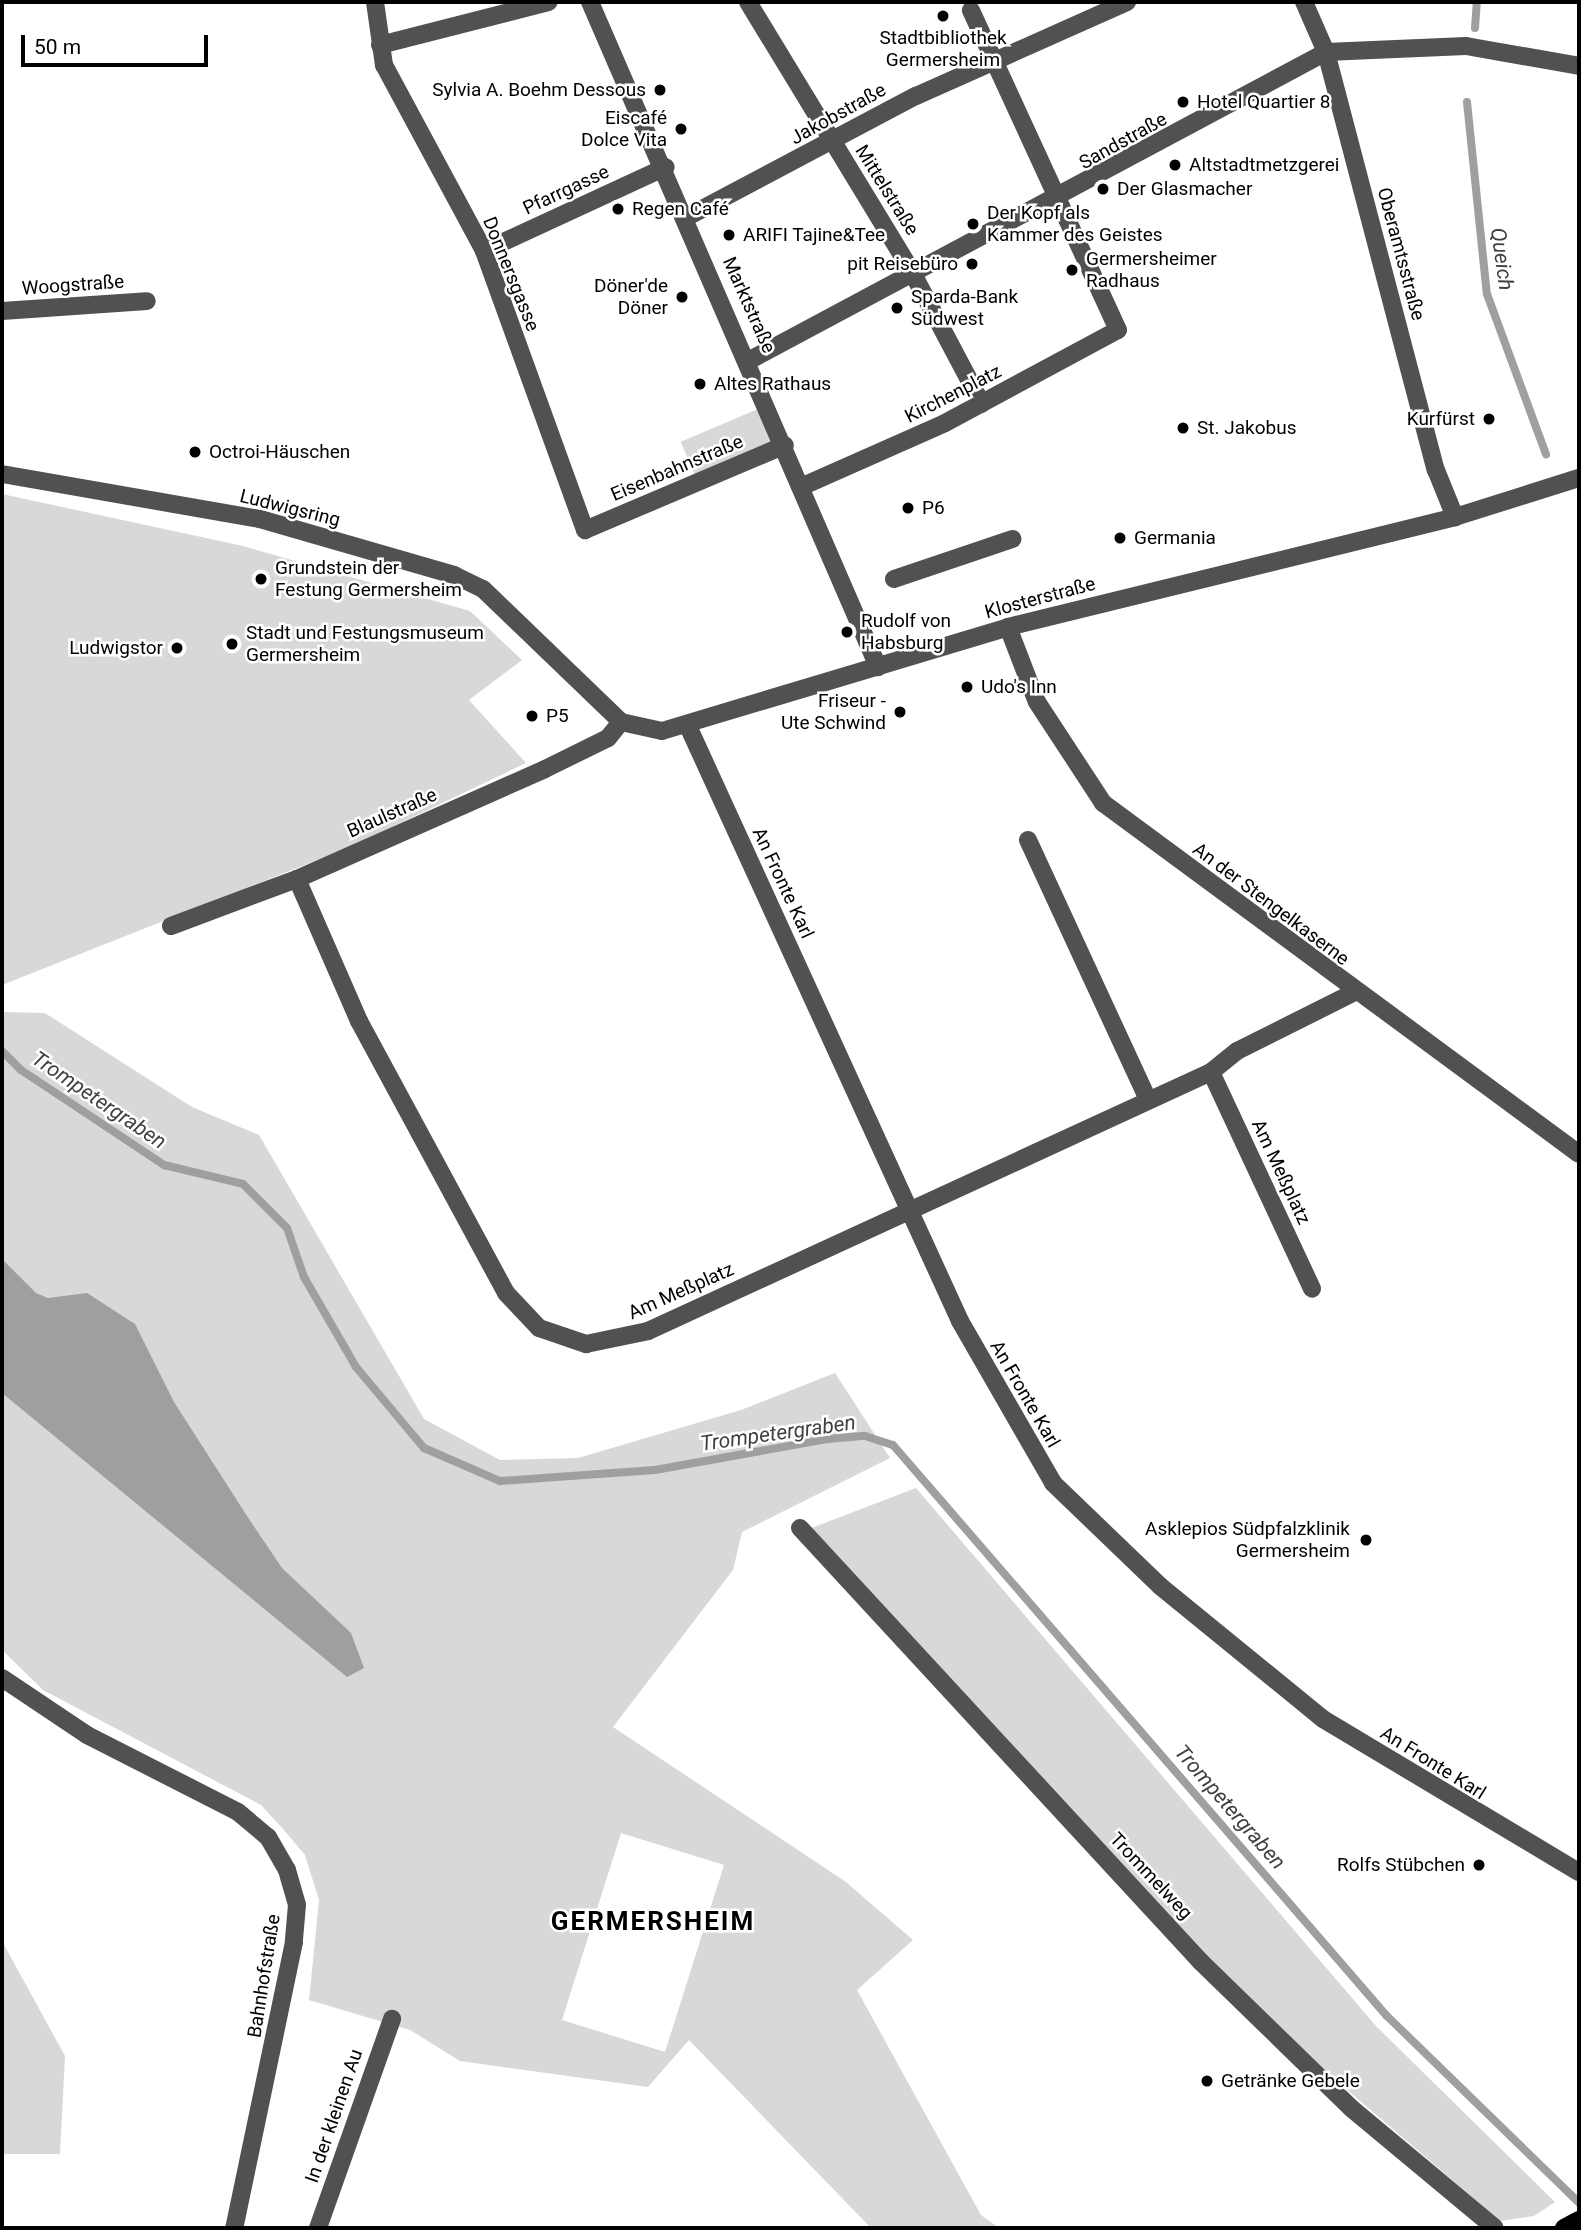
<!DOCTYPE html>
<meta charset="utf-8">
<style>
body{margin:0}
#map{position:relative;width:1581px;height:2230px;overflow:hidden;background:#fff;font-family:Roboto,sans-serif}
div>[style]{position:absolute}
.green>*{inset:0;background:#d8d8d8;transform-origin:0 0}
.water>*{inset:0;background:#9f9f9f}
.stream>*{height:8px;margin:-4px;padding:0 4px;transform-origin:4px;border-radius:4px;background:#9f9f9f}
.minor>*{height:18px;margin:-9px;padding:0 9px;transform-origin:9px;border-radius:9px;background:#515151}
.major>*{height:18px;margin:-9px;padding:0 9px;transform-origin:9px;border-radius:9px;background:#000}
.dots>*{width:19px;height:19px;translate:-50% -50%;box-sizing:border-box;border:4px solid #fff;border-radius:50%}
span{translate:-50% -50%;white-space:nowrap;text-align:center;line-height:1.15;-webkit-text-stroke:5px #fff;paint-order:stroke}
.poi-label{font-size:19px;color:#000}
.right{translate:-100% -50%;text-align:right}
.left{translate:0 -50%;text-align:left}
.street-label{font-size:19px;color:#000}
.water-label{font-size:21px;color:#404040;font-style:italic}
.district-label{font-size:26px;color:#000;font-weight:700;letter-spacing:2px}
.frame{position:absolute;inset:0;border:4px solid #000;pointer-events:none}
.scale{position:absolute;left:21px;top:35px;width:187px;height:32px;box-sizing:border-box;border:4px solid #000;border-top:0;padding-left:9px;font-size:21px;line-height:24px;white-space:nowrap;color:#000;-webkit-text-stroke:5px #fff;paint-order:stroke}
</style>
<div id="map">
<div class="green">
<div style="left:758px;top:409px;width:39px;height:84px;rotate:67deg"></div>
<div style="clip-path:polygon(2px 494px,243px 546px,470px 611px,522px 660px,469px 700px,526px 763px,350px 847px,2px 985px)"></div>
<div style="clip-path:polygon(evenodd,2px 1012px,45px 1013px,192px 1107px,259px 1135px,424px 1419px,500px 1460px,578px 1458px,741px 1410px,835px 1373px,890px 1458px,742px 1532px,733px 1570px,613px 1727px,846px 1882px,913px 1940px,857px 1990px,981px 2215px,999px 2228px,871px 2228px,689px 2040px,648px 2087px,460px 2061px,410px 2030px,309px 2000px,319px 1900px,305px 1855px,283px 1829px,261px 1805px,43px 1690px,2px 1650px,2px 1012px,621px 1833px,724px 1865px,665px 2052px,562px 2020px,621px 1833px)"></div>
<div style="clip-path:polygon(916px 1488px,1376px 2026px,1555px 2202px,1534px 2216px,1500px 2221px,1331px 2076px,1225px 1977px,809px 1529px)"></div>
<div style="clip-path:polygon(2px 1941px,65px 2056px,60px 2154px,2px 2154px)"></div>
</div>
<div class="water">
<div style="clip-path:polygon(2px 1259px,36px 1293px,48px 1298px,87px 1293px,135px 1324px,174px 1402px,247px 1516px,282px 1568px,351px 1633px,364px 1668px,347px 1677px,2px 1393px)"></div>
</div>
<div class="stream">
<div style="left:1475px;top:28px;width:26px;rotate:-86deg"></div>
<div style="left:1467px;top:102px;width:193px;rotate:84.1deg"></div>
<div style="left:1487px;top:294px;width:171px;rotate:69.8deg"></div>
<div style="left:2px;top:1051px;width:27px;rotate:45deg"></div>
<div style="left:21px;top:1070px;width:172px;rotate:33.6deg"></div>
<div style="left:164px;top:1165px;width:81px;rotate:13.5deg"></div>
<div style="left:243px;top:1184px;width:62px;rotate:45deg"></div>
<div style="left:287px;top:1228px;width:52px;rotate:70.9deg"></div>
<div style="left:304px;top:1277px;width:104px;rotate:60deg"></div>
<div style="left:356px;top:1367px;width:106px;rotate:50deg"></div>
<div style="left:424px;top:1448px;width:83px;rotate:23.5deg"></div>
<div style="left:500px;top:1481px;width:155px;rotate:-4.1deg"></div>
<div style="left:655px;top:1470px;width:176px;rotate:-10.2deg"></div>
<div style="left:828px;top:1439px;width:37px;rotate:-5deg"></div>
<div style="left:865px;top:1436px;width:29px;rotate:18deg"></div>
<div style="left:893px;top:1445px;width:755px;rotate:49.14deg"></div>
<div style="left:1387px;top:2016px;width:268px;rotate:44.2deg"></div>
</div>
<div class="minor">
<div style="left:375px;top:2px;width:64px;rotate:81.9deg"></div>
<div style="left:384px;top:65px;width:211px;rotate:61.7deg"></div>
<div style="left:484px;top:251px;width:297px;rotate:70.1deg"></div>
<div style="left:585px;top:530px;width:217px;rotate:-23deg"></div>
<div style="left:590px;top:2px;width:725px;rotate:66.58deg"></div>
<div style="left:748px;top:2px;width:316px;rotate:58.7deg"></div>
<div style="left:912px;top:272px;width:149px;rotate:62.1deg"></div>
<div style="left:1304px;top:2px;width:55px;rotate:66.3deg"></div>
<div style="left:1326px;top:52px;width:432px;rotate:75.3deg"></div>
<div style="left:1436px;top:470px;width:51px;rotate:68deg"></div>
<div style="left:380px;top:45px;width:174px;rotate:-14.3deg"></div>
<div style="left:687px;top:217px;width:259px;rotate:-27.9deg"></div>
<div style="left:916px;top:96px;width:231px;rotate:-24deg"></div>
<div style="left:484px;top:251px;width:200px;rotate:-24.8deg"></div>
<div style="left:2px;top:311px;width:145px;rotate:-3.9deg"></div>
<div style="left:750px;top:360px;width:653px;rotate:-28.13deg"></div>
<div style="left:1326px;top:52px;width:140px;rotate:-2.5deg"></div>
<div style="left:1466px;top:46px;width:115px;rotate:10deg"></div>
<div style="left:2px;top:474px;width:262px;rotate:9.9deg"></div>
<div style="left:260px;top:519px;width:202px;rotate:16.1deg"></div>
<div style="left:454px;top:575px;width:32px;rotate:26deg"></div>
<div style="left:483px;top:589px;width:192px;rotate:43.9deg"></div>
<div style="left:621px;top:722px;width:42px;rotate:12.4deg"></div>
<div style="left:662px;top:731px;width:361px;rotate:-16.7deg"></div>
<div style="left:1008px;top:627px;width:460px;rotate:-13.8deg"></div>
<div style="left:1455px;top:517px;width:130px;rotate:-17.5deg"></div>
<div style="left:803px;top:486px;width:155px;rotate:-23.9deg"></div>
<div style="left:945px;top:423px;width:196px;rotate:-28.3deg"></div>
<div style="left:1118px;top:330px;width:352px;rotate:-114.7deg"></div>
<div style="left:894px;top:579px;width:125px;rotate:-18.7deg"></div>
<div style="left:1008px;top:627px;width:80px;rotate:68.9deg"></div>
<div style="left:1037px;top:702px;width:121px;rotate:56.8deg"></div>
<div style="left:1103px;top:803px;width:591px;rotate:36.4deg"></div>
<div style="left:688px;top:726px;width:654px;rotate:65.43deg"></div>
<div style="left:960px;top:1321px;width:187px;rotate:60.1deg"></div>
<div style="left:1053px;top:1483px;width:149px;rotate:43.9deg"></div>
<div style="left:1160px;top:1586px;width:210px;rotate:39.2deg"></div>
<div style="left:1323px;top:1719px;width:298px;rotate:30.9deg"></div>
<div style="left:1028px;top:840px;width:284px;rotate:65.2deg"></div>
<div style="left:297px;top:879px;width:155px;rotate:66.4deg"></div>
<div style="left:359px;top:1021px;width:309px;rotate:61.6deg"></div>
<div style="left:506px;top:1293px;width:48px;rotate:46.7deg"></div>
<div style="left:539px;top:1328px;width:50px;rotate:18.8deg"></div>
<div style="left:586px;top:1344px;width:63px;rotate:-11.8deg"></div>
<div style="left:648px;top:1331px;width:620px;rotate:-24.7deg"></div>
<div style="left:1211px;top:1072px;width:33px;rotate:-39deg"></div>
<div style="left:1237px;top:1051px;width:130px;rotate:-26.6deg"></div>
<div style="left:171px;top:926px;width:134px;rotate:-20.5deg"></div>
<div style="left:297px;top:879px;width:271px;rotate:-23.9deg"></div>
<div style="left:545px;top:769px;width:70px;rotate:-26.2deg"></div>
<div style="left:608px;top:738px;width:21px;rotate:-51deg"></div>
<div style="left:1211px;top:1072px;width:239px;rotate:65deg"></div>
<div style="left:800px;top:1528px;width:591px;rotate:47.26deg"></div>
<div style="left:1201px;top:1962px;width:209px;rotate:44.2deg"></div>
<div style="left:1351px;top:2108px;width:187px;rotate:39.8deg"></div>
<div style="left:2px;top:1678px;width:102px;rotate:33.8deg"></div>
<div style="left:87px;top:1735px;width:169px;rotate:27deg"></div>
<div style="left:238px;top:1812px;width:39px;rotate:40deg"></div>
<div style="left:268px;top:1837px;width:38px;rotate:60deg"></div>
<div style="left:287px;top:1870px;width:36px;rotate:74deg"></div>
<div style="left:297px;top:1905px;width:37px;rotate:95deg"></div>
<div style="left:294px;top:1942px;width:292px;rotate:101.8deg"></div>
<div style="left:318px;top:2228px;width:222px;rotate:-70.5deg"></div>
</div>
<div class="major">
<div style="left:1564px;top:2228px;width:17px;rotate:-28deg"></div>
</div>
<div class="dots">
<div style="left:943px;top:16px;background:#000"></div>
<div style="left:660px;top:90px;background:#000"></div>
<div style="left:1183px;top:102px;background:#000"></div>
<div style="left:681px;top:129px;background:#000"></div>
<div style="left:1175px;top:165px;background:#000"></div>
<div style="left:1103px;top:189px;background:#000"></div>
<div style="left:618px;top:209px;background:#000"></div>
<div style="left:973px;top:224px;background:#000"></div>
<div style="left:729px;top:235px;background:#000"></div>
<div style="left:972px;top:264px;background:#000"></div>
<div style="left:1072px;top:270px;background:#000"></div>
<div style="left:682px;top:297px;background:#000"></div>
<div style="left:897px;top:308px;background:#000"></div>
<div style="left:700px;top:384px;background:#000"></div>
<div style="left:1489px;top:419px;background:#000"></div>
<div style="left:1183px;top:428px;background:#000"></div>
<div style="left:195px;top:452px;background:#000"></div>
<div style="left:908px;top:508px;background:#000"></div>
<div style="left:1120px;top:538px;background:#000"></div>
<div style="left:261px;top:579px;background:#000"></div>
<div style="left:847px;top:632px;background:#000"></div>
<div style="left:232px;top:644px;background:#000"></div>
<div style="left:177px;top:648px;background:#000"></div>
<div style="left:967px;top:687px;background:#000"></div>
<div style="left:900px;top:712px;background:#000"></div>
<div style="left:532px;top:716px;background:#000"></div>
<div style="left:1366px;top:1540px;background:#000"></div>
<div style="left:1479px;top:1865px;background:#000"></div>
<div style="left:1207px;top:2081px;background:#000"></div>
</div>
<div class="poi-label">
<span style="left:943px;top:49px">Stadtbibliothek<br>Germersheim</span>
<span class="right" style="left:646px;top:90px">Sylvia A. Boehm Dessous</span>
<span class="left" style="left:1197px;top:102px">Hotel Quartier 8</span>
<span class="right" style="left:667px;top:129px">Eiscafé<br>Dolce Vita</span>
<span class="left" style="left:1189px;top:165px">Altstadtmetzgerei</span>
<span class="left" style="left:1117px;top:189px">Der Glasmacher</span>
<span class="left" style="left:632px;top:209px">Regen Café</span>
<span class="left" style="left:987px;top:224px">Der Kopf als<br>Kammer des Geistes</span>
<span class="left" style="left:743px;top:235px">ARIFI Tajine&amp;Tee</span>
<span class="left" style="left:1086px;top:270px">Germersheimer<br>Radhaus</span>
<span class="right" style="left:958px;top:264px">pit Reisebüro</span>
<span class="right" style="left:668px;top:297px">Döner'de<br>Döner</span>
<span class="left" style="left:911px;top:308px">Sparda-Bank<br>Südwest</span>
<span class="left" style="left:714px;top:384px">Altes Rathaus</span>
<span class="right" style="left:1475px;top:419px">Kurfürst</span>
<span class="left" style="left:1197px;top:428px">St. Jakobus</span>
<span class="left" style="left:209px;top:452px">Octroi-Häuschen</span>
<span class="left" style="left:922px;top:508px">P6</span>
<span class="left" style="left:1134px;top:538px">Germania</span>
<span class="left" style="left:275px;top:579px">Grundstein der<br>Festung Germersheim</span>
<span class="left" style="left:861px;top:632px">Rudolf von<br>Habsburg</span>
<span class="left" style="left:246px;top:644px">Stadt und Festungsmuseum<br>Germersheim</span>
<span class="right" style="left:163px;top:648px">Ludwigstor</span>
<span class="left" style="left:981px;top:687px">Udo's Inn</span>
<span class="right" style="left:886px;top:712px">Friseur -<br>Ute Schwind</span>
<span class="left" style="left:546px;top:716px">P5</span>
<span class="right" style="left:1350px;top:1540px">Asklepios Südpfalzklinik<br>Germersheim</span>
<span class="right" style="left:1465px;top:1865px">Rolfs Stübchen</span>
<span class="left" style="left:1221px;top:2081px">Getränke Gebele</span>
</div>
<div class="street-label">
<span style="left:838px;top:114px;rotate:-29deg">Jakobstraße</span>
<span style="left:1123px;top:141px;rotate:-29deg">Sandstraße</span>
<span style="left:566px;top:190px;rotate:-25deg">Pfarrgasse</span>
<span style="left:887px;top:190px;rotate:58deg">Mittelstraße</span>
<span style="left:1401px;top:254px;rotate:75deg">Oberamtsstraße</span>
<span style="left:511px;top:274px;rotate:68deg">Donnersgasse</span>
<span style="left:73px;top:285px;rotate:-4deg">Woogstraße</span>
<span style="left:749px;top:305px;rotate:66deg">Marktstraße</span>
<span style="left:953px;top:394px;rotate:-27deg">Kirchenplatz</span>
<span style="left:677px;top:468px;rotate:-23deg">Eisenbahnstraße</span>
<span style="left:290px;top:508px;rotate:14deg">Ludwigsring</span>
<span style="left:1040px;top:598px;rotate:-15deg">Klosterstraße</span>
<span style="left:392px;top:813px;rotate:-24deg">Blaulstraße</span>
<span style="left:783px;top:883px;rotate:65deg">An Fronte Karl</span>
<span style="left:1271px;top:904px;rotate:37deg">An der Stengelkaserne</span>
<span style="left:1281px;top:1172px;rotate:65deg">Am Meßplatz</span>
<span style="left:681px;top:1291px;rotate:-24deg">Am Meßplatz</span>
<span style="left:1025px;top:1394px;rotate:60deg">An Fronte Karl</span>
<span style="left:1433px;top:1763px;rotate:32deg">An Fronte Karl</span>
<span style="left:1151px;top:1876px;rotate:47deg">Trommelweg</span>
<span style="left:264px;top:1976px;rotate:-81deg">Bahnhofstraße</span>
<span style="left:334px;top:2116px;rotate:-71deg">In der kleinen Au</span>
</div>
<div class="water-label">
<span style="left:1502px;top:259px;rotate:82deg">Queich</span>
<span style="left:99px;top:1100px;rotate:34deg">Trompetergraben</span>
<span style="left:778px;top:1433px;rotate:-8deg">Trompetergraben</span>
<span style="left:1230px;top:1807px;rotate:49deg">Trompetergraben</span>
</div>
<div class="district-label">
<span style="left:653px;top:1922px">GERMERSHEIM</span>
</div>
<div class="frame"></div>
<div class="scale">50 m</div>
</div>
